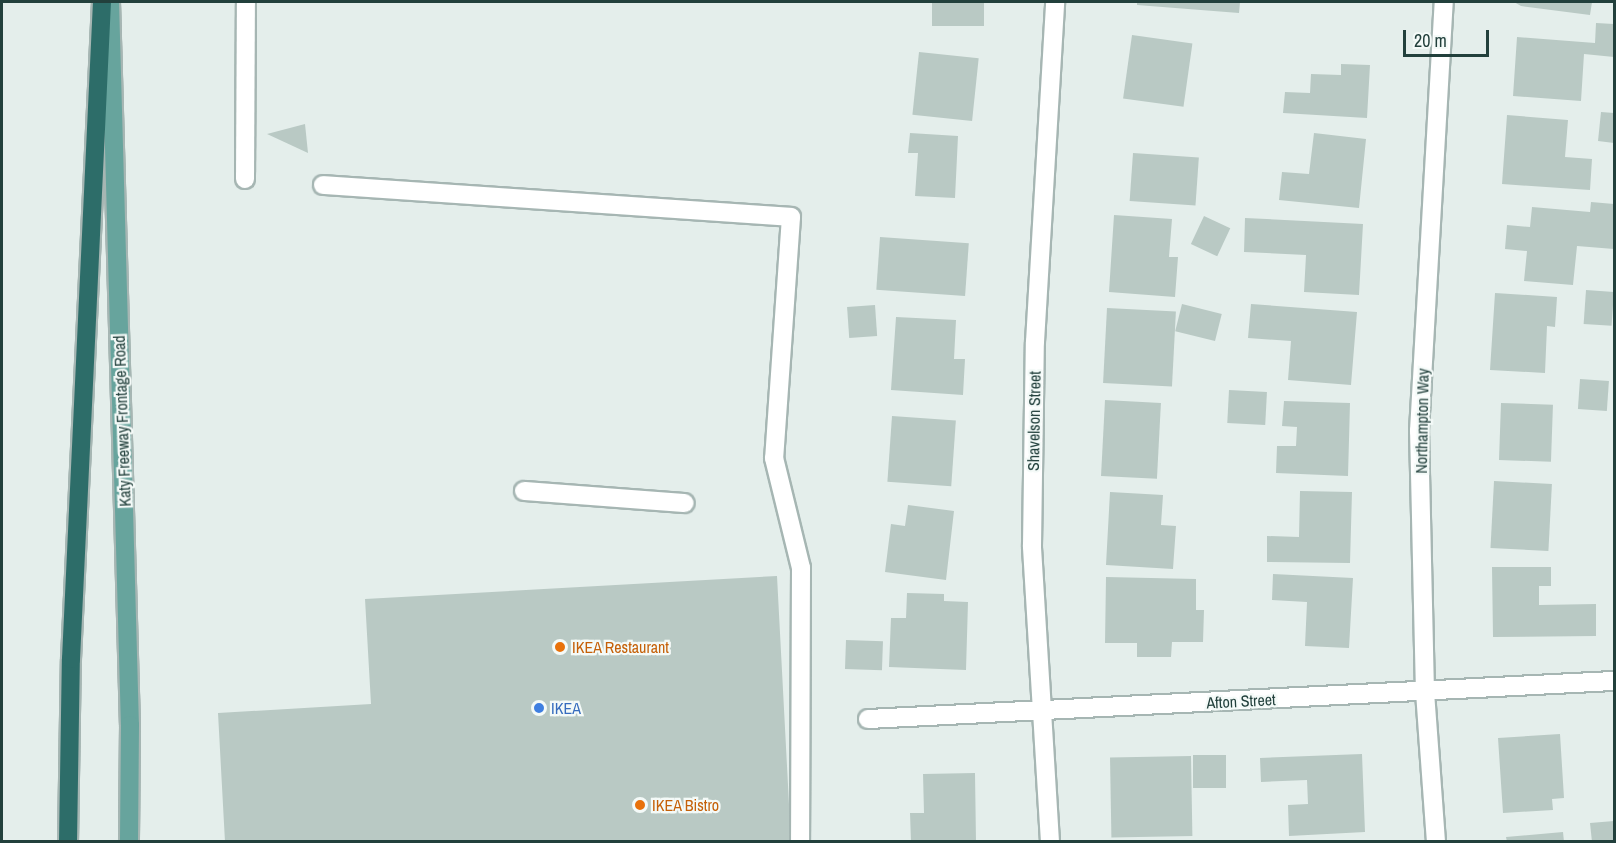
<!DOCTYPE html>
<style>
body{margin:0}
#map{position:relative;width:1616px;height:843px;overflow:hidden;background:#e4eeeb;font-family:"Archivo Narrow",sans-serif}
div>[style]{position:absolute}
.building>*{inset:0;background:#b9c9c4;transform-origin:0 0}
.roads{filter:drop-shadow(2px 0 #a6b6b3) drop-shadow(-2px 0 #a6b6b3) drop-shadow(0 2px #a6b6b3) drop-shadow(0 -2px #a6b6b3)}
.minor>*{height:18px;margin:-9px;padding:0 9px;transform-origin:9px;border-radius:9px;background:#fff}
.major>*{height:18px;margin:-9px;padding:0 9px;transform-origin:9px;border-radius:9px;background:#67a49d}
.highway>*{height:18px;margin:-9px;padding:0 9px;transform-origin:9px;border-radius:9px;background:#2d6d69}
.dots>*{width:16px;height:16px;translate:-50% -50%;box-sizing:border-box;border:3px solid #f4faf8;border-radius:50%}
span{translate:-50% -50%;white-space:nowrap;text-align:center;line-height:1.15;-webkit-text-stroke:4.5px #f4faf8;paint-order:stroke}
.street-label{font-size:16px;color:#22403c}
.food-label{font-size:16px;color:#c56008}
.left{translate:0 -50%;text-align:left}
.shop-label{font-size:16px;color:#366cbe}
.frame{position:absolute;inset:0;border:3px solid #22403c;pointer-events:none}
.scale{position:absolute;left:1403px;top:30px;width:86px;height:27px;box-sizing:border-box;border:3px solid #22403c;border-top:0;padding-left:8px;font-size:18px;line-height:21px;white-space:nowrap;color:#22403c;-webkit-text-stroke:4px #f4faf8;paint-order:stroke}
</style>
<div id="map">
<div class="building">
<div style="left:932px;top:2px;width:52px;height:24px"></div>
<div style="clip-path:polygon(1137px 2px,1240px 2px,1239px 13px,1137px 5px)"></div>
<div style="clip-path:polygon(1514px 2px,1592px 2px,1590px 15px,1521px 6px)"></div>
<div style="clip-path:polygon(1596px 23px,1614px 24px,1614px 57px,1584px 54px,1581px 101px,1513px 96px,1517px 37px,1595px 43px)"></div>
<div style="left:1132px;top:35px;width:61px;height:64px;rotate:8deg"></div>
<div style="left:919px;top:52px;width:60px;height:63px;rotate:6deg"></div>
<div style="clip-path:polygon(1341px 64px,1370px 65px,1367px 118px,1283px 113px,1285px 92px,1310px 93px,1311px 74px,1341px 75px)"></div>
<div style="clip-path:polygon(1601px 112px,1614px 113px,1614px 143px,1598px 141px)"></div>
<div style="clip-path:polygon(1507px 115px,1568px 120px,1565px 157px,1592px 159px,1590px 190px,1502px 184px)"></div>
<div style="clip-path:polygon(305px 124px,308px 153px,267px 134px)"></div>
<div style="clip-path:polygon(910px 133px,958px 136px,955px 198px,915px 196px,918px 153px,908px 153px)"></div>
<div style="clip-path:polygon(1314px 133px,1366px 139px,1359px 208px,1279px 200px,1282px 172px,1309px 174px)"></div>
<div style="left:1133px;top:153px;width:66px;height:48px;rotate:4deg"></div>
<div style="clip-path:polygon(1591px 202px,1614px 204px,1614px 249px,1577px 246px,1573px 285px,1524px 281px,1527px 251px,1505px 249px,1507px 225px,1530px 227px,1532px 207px,1590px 212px)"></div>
<div style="clip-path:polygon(1114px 215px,1172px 219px,1169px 257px,1178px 257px,1175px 297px,1109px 292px)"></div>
<div style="left:1204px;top:216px;width:29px;height:31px;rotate:25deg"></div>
<div style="clip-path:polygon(1245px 218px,1363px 224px,1359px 295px,1304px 292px,1306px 255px,1244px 252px)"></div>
<div style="left:880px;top:237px;width:89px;height:53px;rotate:4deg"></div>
<div style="left:1586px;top:290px;width:28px;height:34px;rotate:4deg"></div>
<div style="clip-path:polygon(1495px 293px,1557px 297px,1555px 327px,1547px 326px,1545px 373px,1490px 370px)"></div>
<div style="left:1182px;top:304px;width:41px;height:28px;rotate:14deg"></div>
<div style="clip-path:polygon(1251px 304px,1357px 312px,1351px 385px,1288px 380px,1291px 341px,1248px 338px)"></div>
<div style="left:875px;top:305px;width:31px;height:28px;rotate:86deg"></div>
<div style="left:1107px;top:308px;width:69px;height:75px;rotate:3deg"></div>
<div style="clip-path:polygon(896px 317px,956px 320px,954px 359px,965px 359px,963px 395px,891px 390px)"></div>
<div style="left:1580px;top:379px;width:29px;height:30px;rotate:4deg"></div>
<div style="left:1229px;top:390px;width:38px;height:33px;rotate:3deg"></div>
<div style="left:1105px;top:400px;width:56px;height:76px;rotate:3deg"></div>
<div style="clip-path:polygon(1284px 401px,1350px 403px,1348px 476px,1276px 473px,1277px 446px,1296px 446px,1297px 427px,1282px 426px)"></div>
<div style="left:1501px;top:403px;width:52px;height:57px;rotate:2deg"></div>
<div style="left:892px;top:416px;width:64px;height:66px;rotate:4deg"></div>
<div style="left:1494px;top:481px;width:58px;height:67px;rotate:3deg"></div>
<div style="clip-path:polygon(1300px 491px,1352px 492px,1350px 563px,1267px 562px,1267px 536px,1299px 537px)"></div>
<div style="clip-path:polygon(1110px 492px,1163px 495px,1161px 525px,1176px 526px,1173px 569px,1106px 565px)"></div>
<div style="clip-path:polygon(908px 505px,954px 511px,946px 580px,885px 572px,891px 524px,905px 526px)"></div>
<div style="clip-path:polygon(1492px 567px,1551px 567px,1551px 586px,1539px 586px,1539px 605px,1596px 604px,1596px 636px,1493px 637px)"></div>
<div style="clip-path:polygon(1273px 574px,1353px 578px,1349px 648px,1305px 646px,1307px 602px,1272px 600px)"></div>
<div style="clip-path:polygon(777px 576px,791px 842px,225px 842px,218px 713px,371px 704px,365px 599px)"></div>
<div style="clip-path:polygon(1106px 577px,1196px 579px,1196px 610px,1204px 610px,1203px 642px,1172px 642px,1171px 657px,1137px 657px,1137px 643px,1105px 643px)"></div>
<div style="clip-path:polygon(907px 593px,944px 594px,944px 601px,968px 602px,966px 670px,889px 667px,891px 618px,906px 618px)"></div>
<div style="left:846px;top:640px;width:37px;height:29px;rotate:2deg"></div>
<div style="clip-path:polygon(1560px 734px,1564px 798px,1552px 799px,1553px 810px,1503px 813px,1498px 738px)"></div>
<div style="clip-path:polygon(1362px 754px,1365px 832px,1289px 836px,1288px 805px,1308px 804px,1307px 780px,1261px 782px,1260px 758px)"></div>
<div style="left:1193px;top:755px;width:33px;height:33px"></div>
<div style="left:1191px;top:756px;width:80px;height:81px;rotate:89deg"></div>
<div style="clip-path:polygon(975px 773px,976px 842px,911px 842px,910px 813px,924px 813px,923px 774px)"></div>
<div style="clip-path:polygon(1614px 821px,1614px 842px,1592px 842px,1590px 823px)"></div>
<div style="clip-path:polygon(1563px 832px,1564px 842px,1507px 842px,1506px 837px)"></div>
</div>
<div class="roads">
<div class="minor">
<div style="left:245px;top:179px;width:177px;rotate:-89.7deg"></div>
<div style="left:323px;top:185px;width:469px;rotate:3.9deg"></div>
<div style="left:791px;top:217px;width:242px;rotate:94deg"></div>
<div style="left:774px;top:458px;width:113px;rotate:76.2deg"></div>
<div style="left:801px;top:568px;width:274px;rotate:90.2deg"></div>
<div style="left:524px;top:491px;width:161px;rotate:4.3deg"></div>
<div style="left:868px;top:719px;width:747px;rotate:-2.92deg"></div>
<div style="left:1050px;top:842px;width:297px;rotate:-93.5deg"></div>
<div style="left:1032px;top:546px;width:204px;rotate:-89.2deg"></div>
<div style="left:1035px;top:342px;width:341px;rotate:-86.6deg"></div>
<div style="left:1436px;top:842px;width:149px;rotate:-94.2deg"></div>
<div style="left:1425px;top:693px;width:262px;rotate:-91.3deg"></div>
<div style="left:1419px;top:431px;width:430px;rotate:-86.7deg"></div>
</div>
<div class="major">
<div style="left:110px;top:2px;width:723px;rotate:88.42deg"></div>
<div style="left:130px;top:725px;width:117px;rotate:90.5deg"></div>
</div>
<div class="highway">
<div style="left:68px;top:842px;width:183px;rotate:-89.1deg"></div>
<div style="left:71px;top:659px;width:658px;rotate:-87.3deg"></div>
</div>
</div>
<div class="dots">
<div style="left:560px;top:647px;background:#e8710a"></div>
<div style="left:539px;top:708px;background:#3f7fe0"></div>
<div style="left:640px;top:805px;background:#e8710a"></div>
</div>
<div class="street-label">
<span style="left:122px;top:421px;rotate:-92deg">Katy Freeway Frontage Road</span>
<span style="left:1034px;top:421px;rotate:-89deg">Shavelson Street</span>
<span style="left:1422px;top:421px;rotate:-89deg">Northampton Way</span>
<span style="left:1241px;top:701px;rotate:-3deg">Afton Street</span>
</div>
<div class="food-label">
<span class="left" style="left:572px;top:647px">IKEA Restaurant</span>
<span class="left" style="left:652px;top:805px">IKEA Bistro</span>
</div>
<div class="shop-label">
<span class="left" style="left:551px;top:708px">IKEA</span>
</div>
<div class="frame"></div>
<div class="scale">20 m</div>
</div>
